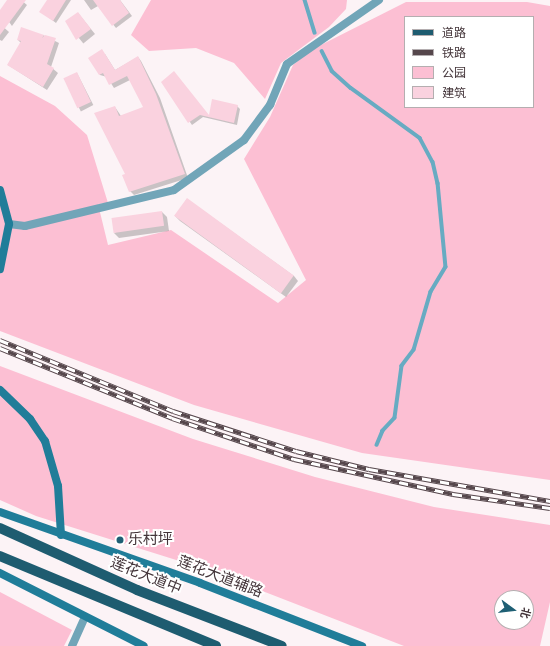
<!DOCTYPE html>
<meta charset="utf-8">
<style>
body{margin:0}
#map{position:relative;width:550px;height:646px;overflow:hidden;background:#fcf3f6;font-family:"Sofia Sans Condensed","Noto Sans SC",sans-serif}
div>[style]{position:absolute}
.green>*{inset:0;background:#fcbfd3}
.shadow>*{inset:0;background:#0003;transform-origin:0 0}
.stream>*{height:3.5px;margin:-1.75px;padding:0 1.75px;transform-origin:1.75px;border-radius:1.75px;background:#67abc2}
.building>*{inset:0;background:#fad2df;transform-origin:0 0}
.street>*{height:8px;margin:-4px;padding:0 4px;transform-origin:4px;border-radius:4px;background:#71a5b8}
.secondary>*{height:8px;margin:-4px;padding:0 4px;transform-origin:4px;border-radius:4px;background:#207d99}
.primary>*{height:10px;margin:-5px;padding:0 5px;transform-origin:5px;border-radius:5px;background:#1e5c70}
.rail>*{height:4.5px;margin-top:-2.25px;transform-origin:0;background:repeating-linear-gradient(90deg,#fff 0 9px,#56474c 0 18px);box-sizing:border-box;border-block:1px solid #56474c}
.dots>*{width:11px;height:11px;translate:-50% -50%;box-sizing:border-box;border:2px solid #fff;border-radius:50%}
span{translate:-50% -50%;white-space:nowrap;text-align:center;line-height:1.15;-webkit-text-stroke:4px #fff;paint-order:stroke}
.poi-label{font-size:15px;color:#433439}
.left{translate:0 -50%;text-align:left}
.street-label{font-size:15px;color:#433439}
.legend{position:absolute;left:404px;top:16px;width:130px;height:92px;box-sizing:border-box;background:#fff;border:1px solid #b4aeb0;margin:0;padding:5px 7px;list-style:none;font-size:12px;color:#433439}
.legend li{display:flex;align-items:center;gap:8px;height:20px}
.legend b{width:20px;border:1px solid #b4aeb0}
.north{position:absolute;left:494px;top:590px;width:40px;height:40px;box-sizing:border-box;background:#fff;border:1px solid #b4aeb0;border-radius:50%;rotate:105deg;font-size:11px;font-weight:700;line-height:16px;text-align:center;color:#433439}
.north::after{content:'';display:block;margin:auto;width:14px;height:18px;background:#1e5f74;clip-path:polygon(50% 0,100% 100%,50% 72%,0 100%)}
</style>
<div id="map">
<div class="green">
<div style="clip-path:polygon(151px 0,347px 0,346px 9px,329px 27px,281px 63px,265px 99px,234px 63px,196px 48px,149px 51px,131px 35px)"></div>
<div style="clip-path:polygon(evenodd,406px 2px,527px 2px,550px 6px,550px 480px,362px 453px,194px 405px,0 331px,0 76px,55px 106px,87px 135px,108px 203px,98px 204px,108px 245px,171px 230px,278px 303px,306px 280px,244px 159px,270px 117px,293px 65px,311px 50px,406px 2px,405px 17px,533px 17px,533px 107px,405px 107px,405px 17px)"></div>
<div style="clip-path:polygon(evenodd,0 366px,193px 439px,315px 477px,434px 507px,550px 525px,550px 602px,540px 646px,404px 646px,208px 570px,36px 516px,0 500px,0 366px,502px 598px,526px 598px,526px 622px,502px 622px,502px 598px)"></div>
<div style="clip-path:polygon(0 592px,72px 630px,64px 646px,0 646px)"></div>
</div>
<div class="shadow">
<div style="clip-path:polygon(8px 0,21px 0,27px 5px,12px 26px,1px 11px)"></div>
<div style="clip-path:polygon(48px 0,71px 0,56px 23px,44px 14px)"></div>
<div style="clip-path:polygon(84px 0,120px 0,132px 16px,116px 28px,98px 6px,91px 10px)"></div>
<div style="left:78px;top:13px;width:27px;height:15px;rotate:51deg"></div>
<div style="clip-path:polygon(0 24px,9px 32px,2px 41px,0 40px)"></div>
<div style="clip-path:polygon(43px 35px,59px 43px,51px 67px,58px 73px,47px 90px,8px 65px,21px 43px,18px 40px)"></div>
<div style="clip-path:polygon(105px 54px,115px 70px,138px 57px,141px 61px,160px 98px,188px 178px,134px 195px,130px 191px,115px 107px,121px 116px,145px 108px,130px 80px,114px 88px,107px 77px,100px 75px,89px 58px)"></div>
<div style="left:77px;top:73px;width:36px;height:14px;rotate:63deg"></div>
<div style="clip-path:polygon(163px 82px,209px 116px,237px 106px,240px 109px,237px 125px,203px 117px,192px 125px)"></div>
<div style="clip-path:polygon(187px 199px,294px 276px,298px 281px,286px 297px,180px 221px,175px 216px)"></div>
<div style="clip-path:polygon(162px 212px,167px 217px,169px 231px,119px 238px,114px 233px)"></div>
</div>
<div class="stream">
<div style="left:305px;top:0;width:34px;rotate:73deg"></div>
<div style="left:322px;top:51px;width:22px;rotate:63deg"></div>
<div style="left:332px;top:71px;width:25px;rotate:42deg"></div>
<div style="left:351px;top:88px;width:85px;rotate:35.9deg"></div>
<div style="left:420px;top:138px;width:27px;rotate:62deg"></div>
<div style="left:433px;top:162px;width:22px;rotate:77deg"></div>
<div style="left:438px;top:183px;width:84px;rotate:84.6deg"></div>
<div style="left:446px;top:267px;width:29px;rotate:121deg"></div>
<div style="left:431px;top:292px;width:60px;rotate:106.3deg"></div>
<div style="left:414px;top:350px;width:20px;rotate:127deg"></div>
<div style="left:402px;top:366px;width:52px;rotate:97.7deg"></div>
<div style="left:395px;top:418px;width:18px;rotate:133deg"></div>
<div style="left:383px;top:431px;width:15px;rotate:113deg"></div>
</div>
<div class="building">
<div style="clip-path:polygon(7px 0,26px 0,0 35px,0 10px)"></div>
<div style="clip-path:polygon(47px 0,66px 0,53px 21px,39px 12px)"></div>
<div style="clip-path:polygon(93px 0,120px 0,129px 13px,112px 26px)"></div>
<div style="clip-path:polygon(78px 12px,91px 29px,76px 40px,65px 21px)"></div>
<div style="clip-path:polygon(21px 27px,44px 35px,42px 38px,45px 35px,56px 38px,47px 64px,54px 68px,43px 87px,7px 65px,21px 41px,17px 40px)"></div>
<div style="clip-path:polygon(102px 49px,115px 70px,138px 56px,156px 94px,185px 174px,129px 192px,122px 175px,125px 174px,94px 113px,115px 106px,119px 116px,143px 107px,127px 76px,109px 85px,103px 73px,99px 75px,88px 58px)"></div>
<div style="clip-path:polygon(174px 71px,209px 115px,212px 99px,238px 105px,234px 123px,200px 115px,188px 123px,161px 82px)"></div>
<div style="left:77px;top:72px;width:33px;height:15px;rotate:65deg"></div>
<div style="left:187px;top:198px;width:132px;height:22px;rotate:36deg"></div>
<div style="left:162px;top:211px;width:15px;height:51px;rotate:82deg"></div>
</div>
<div class="street">
<div style="left:9px;top:224px;width:16px;rotate:7deg"></div>
<div style="left:25px;top:226px;width:153px;rotate:-13.6deg"></div>
<div style="left:174px;top:190px;width:86px;rotate:-35.5deg"></div>
<div style="left:244px;top:140px;width:44px;rotate:-53.4deg"></div>
<div style="left:270px;top:105px;width:44px;rotate:-67.5deg"></div>
<div style="left:287px;top:64px;width:112px;rotate:-34.8deg"></div>
<div style="left:72px;top:646px;width:32px;rotate:-66deg"></div>
</div>
<div class="secondary">
<div style="left:0;top:190px;width:35px;rotate:75deg"></div>
<div style="left:9px;top:224px;width:46px;rotate:101.3deg"></div>
<div style="left:0;top:390px;width:42px;rotate:44deg"></div>
<div style="left:30px;top:419px;width:27px;rotate:56deg"></div>
<div style="left:45px;top:441px;width:47px;rotate:73.9deg"></div>
<div style="left:58px;top:486px;width:49px;rotate:86.5deg"></div>
<div style="left:0;top:512px;width:212px;rotate:19.5deg"></div>
<div style="left:200px;top:583px;width:174px;rotate:21.3deg"></div>
<div style="left:0;top:573px;width:161px;rotate:26.9deg"></div>
</div>
<div class="primary">
<div style="left:0;top:528px;width:150px;rotate:24.3deg"></div>
<div style="left:137px;top:590px;width:155px;rotate:21.1deg"></div>
<div style="left:0;top:556px;width:234px;rotate:22.6deg"></div>
</div>
<div class="rail">
<div style="left:0;top:340px;width:187px;rotate:22.3deg"></div>
<div style="left:173px;top:411px;width:129px;rotate:18deg"></div>
<div style="left:296px;top:451px;width:75px;rotate:13.9deg"></div>
<div style="left:369px;top:469px;width:184px;rotate:10deg"></div>
<div style="left:0;top:348px;width:186px;rotate:22.1deg"></div>
<div style="left:172px;top:418px;width:129px;rotate:18.6deg"></div>
<div style="left:294px;top:459px;width:163px;rotate:12.4deg"></div>
<div style="left:453px;top:494px;width:98px;rotate:8.2deg"></div>
</div>
<div class="dots">
<div style="left:120px;top:540px;background:#1e5f74"></div>
</div>
<div class="poi-label">
<span class="left" style="left:128px;top:540px">乐村坪</span>
</div>
<div class="street-label">
<span style="left:146px;top:576px;rotate:22deg">莲花大道中</span>
<span style="left:220px;top:577px;rotate:21deg">莲花大道辅路</span>
</div>
<ul class="legend">
<li><b style="height:5px;background:#1e5c70"></b>道路</li>
<li><b style="height:5px;background:#56474c"></b>铁路</li>
<li><b style="height:11px;background:#fcbfd3"></b>公园</li>
<li><b style="height:11px;background:#fad2df"></b>建筑</li>
</ul>
<div class="north">北</div>
</div>
